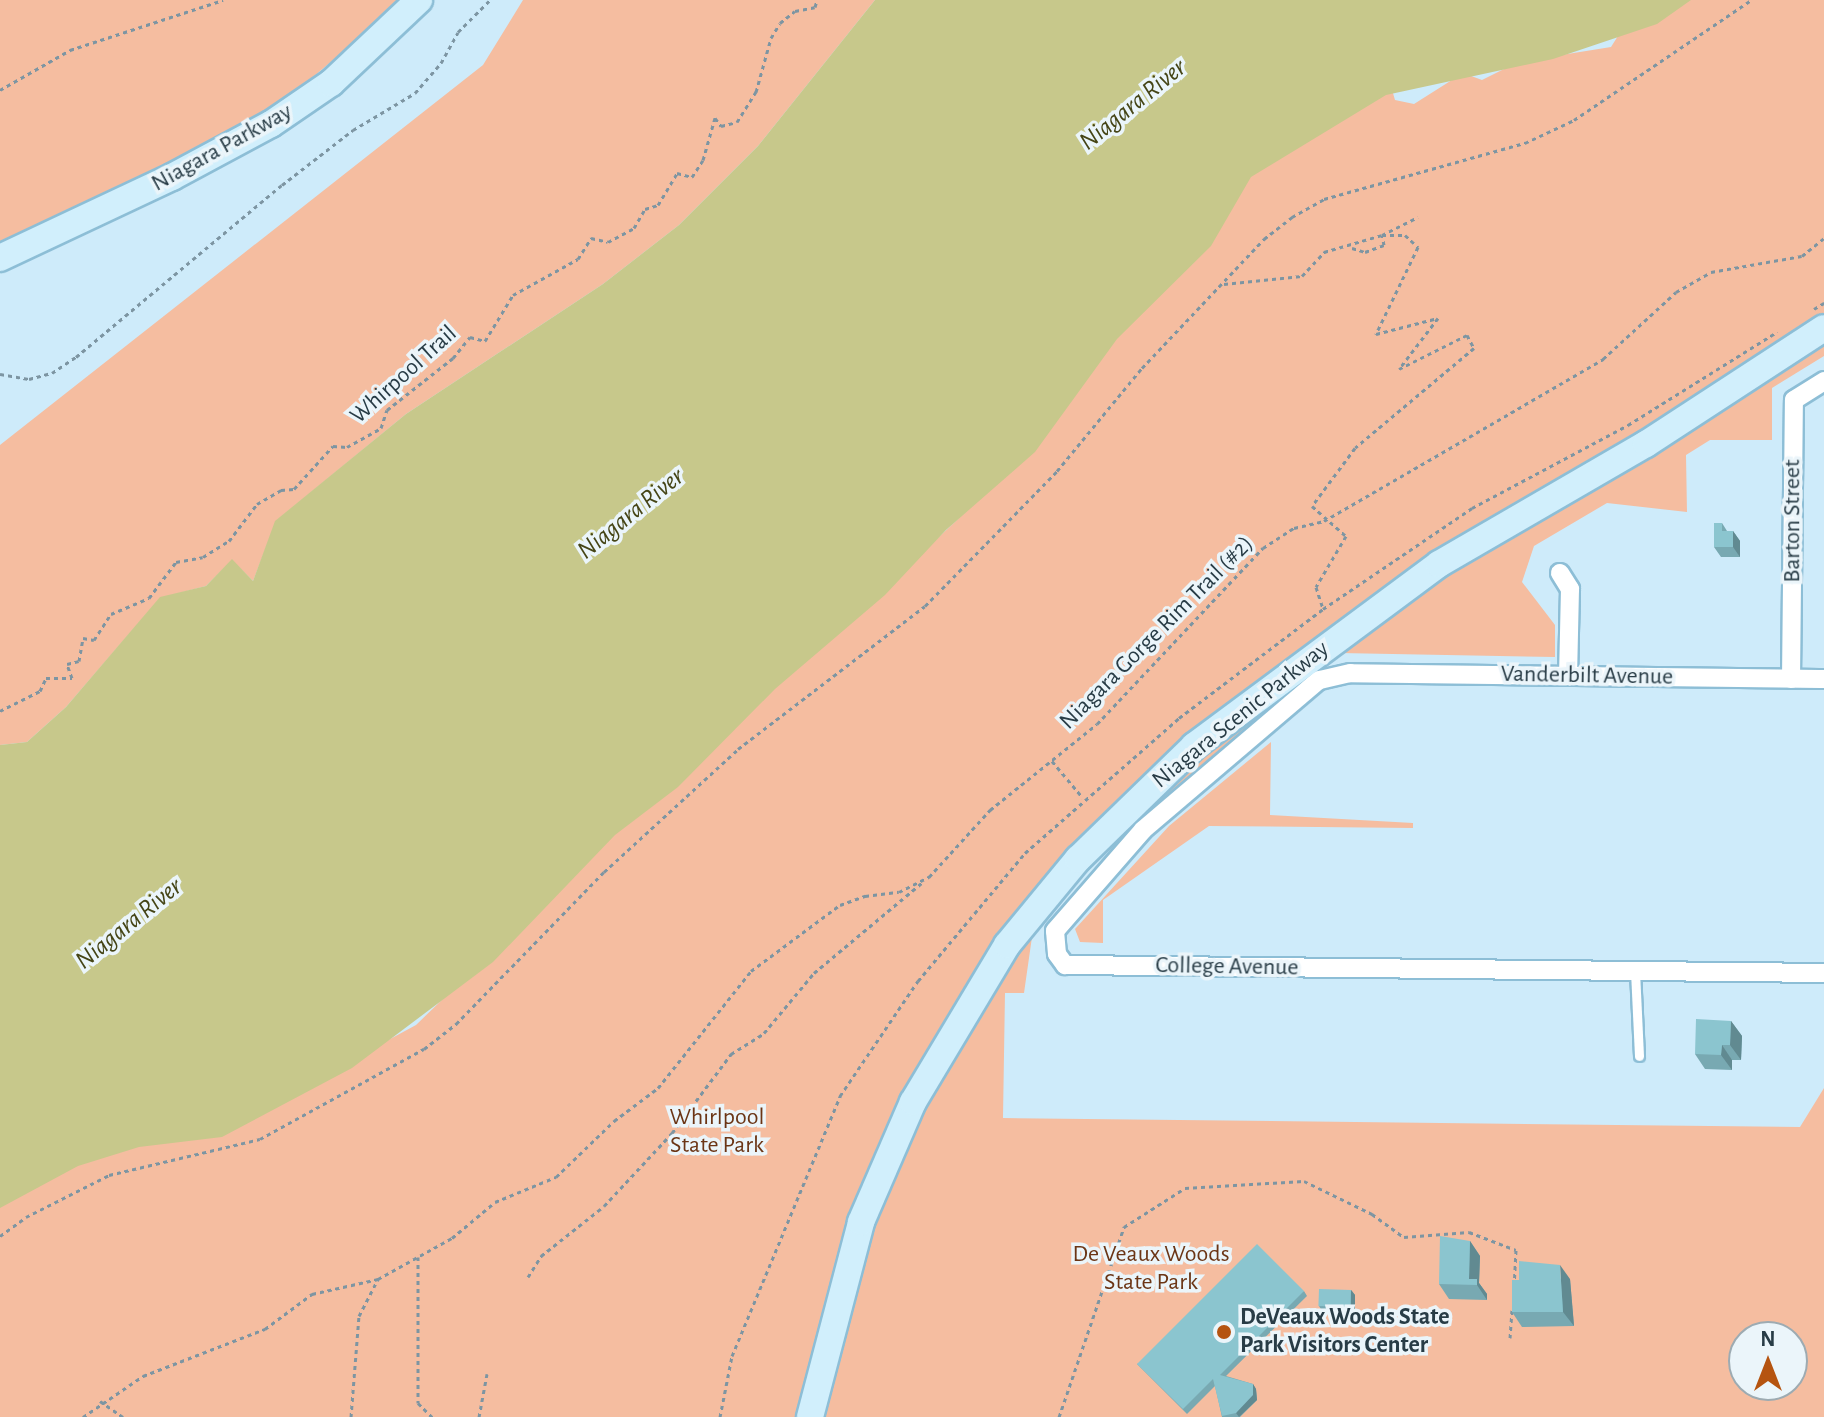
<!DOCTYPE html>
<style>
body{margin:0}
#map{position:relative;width:1824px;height:1417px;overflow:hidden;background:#ceebfa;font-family:"Alegreya Sans",sans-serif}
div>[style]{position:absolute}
.green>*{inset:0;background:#f5bda0}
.water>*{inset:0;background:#c7c88b}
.path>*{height:3px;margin-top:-1.5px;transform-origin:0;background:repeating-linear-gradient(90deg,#7d95a2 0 4px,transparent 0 8px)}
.roads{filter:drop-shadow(2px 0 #8dbed6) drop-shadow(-2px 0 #8dbed6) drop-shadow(0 2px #8dbed6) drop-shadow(0 -2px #8dbed6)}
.service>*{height:9px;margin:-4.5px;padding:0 4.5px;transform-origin:4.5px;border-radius:4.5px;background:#fff}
.minor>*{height:18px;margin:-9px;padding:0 9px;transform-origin:9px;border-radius:9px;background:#fff}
.secondary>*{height:26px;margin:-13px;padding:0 13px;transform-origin:13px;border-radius:13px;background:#d1effc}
.wall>*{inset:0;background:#78a9b2}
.shaded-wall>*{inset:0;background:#618a91}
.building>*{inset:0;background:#8bc5cf;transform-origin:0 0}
.dots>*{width:22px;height:22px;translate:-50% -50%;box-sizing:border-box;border:4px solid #ebf5fa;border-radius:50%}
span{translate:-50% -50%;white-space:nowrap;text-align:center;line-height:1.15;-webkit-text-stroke:7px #ebf5fa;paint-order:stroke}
.street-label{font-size:24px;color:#283c46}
.park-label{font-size:24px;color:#6b3515}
.poi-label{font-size:24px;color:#283c46;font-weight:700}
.left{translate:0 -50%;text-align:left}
.water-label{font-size:26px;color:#454516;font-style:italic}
.north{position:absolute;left:1728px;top:1321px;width:80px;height:80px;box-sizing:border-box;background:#ebf5fa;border:2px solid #9dabb2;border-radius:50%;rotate:0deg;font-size:22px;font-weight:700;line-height:32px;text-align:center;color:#283c46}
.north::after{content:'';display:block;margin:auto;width:28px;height:36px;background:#b55410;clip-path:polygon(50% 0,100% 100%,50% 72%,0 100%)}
</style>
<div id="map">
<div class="green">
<div style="clip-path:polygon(0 0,404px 0,300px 88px,227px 137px,0 243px)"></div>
<div style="clip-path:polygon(523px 0,875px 0,758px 146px,679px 225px,603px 284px,406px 414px,276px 521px,253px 581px,232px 560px,206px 586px,160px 598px,66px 707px,27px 742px,0 745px,0 445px,483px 65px)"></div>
<div style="clip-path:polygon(evenodd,1656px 0,1824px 0,1824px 356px,1772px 388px,1772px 440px,1710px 440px,1686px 455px,1687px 512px,1607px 503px,1534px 546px,1522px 582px,1555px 625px,1555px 657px,1339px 653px,1117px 837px,1033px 930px,1024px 993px,1005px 993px,1003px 1118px,1800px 1127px,1824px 1088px,1824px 1417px,0 1417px,0 1196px,107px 1146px,246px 1117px,416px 1025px,515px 929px,555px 863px,892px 581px,1022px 459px,1142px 270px,1193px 264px,1201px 212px,1249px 158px,1390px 83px,1395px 100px,1414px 104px,1463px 73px,1482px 80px,1518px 62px,1611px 47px,1635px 9px,1656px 0,1744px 1337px,1792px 1337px,1792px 1385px,1744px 1385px,1744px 1337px)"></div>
<div style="clip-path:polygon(1271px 742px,1270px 815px,1413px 823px,1413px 828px,1209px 826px,1103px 900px,1103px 943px,1080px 942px,1075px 929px,1169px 826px)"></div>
</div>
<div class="water">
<div style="clip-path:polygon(875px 0,1691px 0,1657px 24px,1553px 59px,1386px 95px,1251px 177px,1211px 246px,1117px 339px,1035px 452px,946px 530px,885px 595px,775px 689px,678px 787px,615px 835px,493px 962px,352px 1068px,222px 1137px,139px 1147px,78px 1166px,0 1208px,0 745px,27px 742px,66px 707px,160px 597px,206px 586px,232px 559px,253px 581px,275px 521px,406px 414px,603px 284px,679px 225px,758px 146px)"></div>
</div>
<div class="path">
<div style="left:0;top:90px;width:81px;rotate:-29.7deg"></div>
<div style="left:70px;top:50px;width:161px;rotate:-18.1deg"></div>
<div style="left:1352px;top:248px;width:14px;rotate:17deg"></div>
<div style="left:1365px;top:252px;width:20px;rotate:-20deg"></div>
<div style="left:1384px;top:245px;width:10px;rotate:-101deg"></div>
<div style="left:1382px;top:235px;width:40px;rotate:-26.6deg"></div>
<div style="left:1224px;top:284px;width:78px;rotate:-5.9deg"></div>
<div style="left:1302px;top:276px;width:33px;rotate:-47deg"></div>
<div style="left:1324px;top:252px;width:60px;rotate:-16.3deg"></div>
<div style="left:1382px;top:235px;width:23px"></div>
<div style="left:1405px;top:235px;width:18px;rotate:43deg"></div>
<div style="left:1418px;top:247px;width:97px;rotate:115.8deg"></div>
<div style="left:1376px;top:334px;width:64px;rotate:-14.5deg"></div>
<div style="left:1438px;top:318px;width:64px;rotate:127.4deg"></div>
<div style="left:1399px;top:369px;width:76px;rotate:-26.6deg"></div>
<div style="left:1467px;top:335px;width:15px;rotate:62deg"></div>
<div style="left:1474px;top:348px;width:155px;rotate:140deg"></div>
<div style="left:1355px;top:448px;width:72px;rotate:126.6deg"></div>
<div style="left:1312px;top:506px;width:45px;rotate:41.4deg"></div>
<div style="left:1346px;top:536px;width:59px;rotate:120.5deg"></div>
<div style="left:1316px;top:587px;width:23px;rotate:72deg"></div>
<div style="left:1814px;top:309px;width:12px;rotate:-31deg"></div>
<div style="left:0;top:374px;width:29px;rotate:10deg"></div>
<div style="left:29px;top:379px;width:24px;rotate:-15deg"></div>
<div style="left:52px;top:373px;width:29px;rotate:-34deg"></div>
<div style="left:76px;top:357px;width:268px;rotate:-39.9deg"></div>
<div style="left:282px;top:185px;width:90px;rotate:-37.8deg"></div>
<div style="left:353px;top:130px;width:72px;rotate:-30.8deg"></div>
<div style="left:415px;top:93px;width:40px;rotate:-49deg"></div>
<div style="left:441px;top:63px;width:35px;rotate:-61deg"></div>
<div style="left:458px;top:32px;width:45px;rotate:-45deg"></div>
<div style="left:0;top:711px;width:45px;rotate:-26.6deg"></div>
<div style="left:40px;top:691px;width:14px;rotate:-65deg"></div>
<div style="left:46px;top:678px;width:26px"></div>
<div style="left:72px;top:678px;width:15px;rotate:-110deg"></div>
<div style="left:67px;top:664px;width:12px;rotate:-14deg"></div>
<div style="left:79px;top:661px;width:23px;rotate:-80deg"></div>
<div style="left:83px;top:638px;width:11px;rotate:10deg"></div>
<div style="left:94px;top:640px;width:31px;rotate:-57deg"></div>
<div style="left:111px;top:614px;width:41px;rotate:-22.8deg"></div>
<div style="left:149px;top:598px;width:45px;rotate:-53.1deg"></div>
<div style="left:176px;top:562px;width:27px;rotate:-10deg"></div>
<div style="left:203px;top:557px;width:31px;rotate:-32deg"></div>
<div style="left:229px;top:541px;width:46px;rotate:-52.9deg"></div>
<div style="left:257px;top:504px;width:28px;rotate:-30deg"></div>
<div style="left:281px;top:490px;width:13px;rotate:-4deg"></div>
<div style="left:294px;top:489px;width:58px;rotate:-47.8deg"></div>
<div style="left:333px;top:446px;width:14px;rotate:4deg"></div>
<div style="left:347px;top:447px;width:39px;rotate:-29deg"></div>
<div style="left:381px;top:428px;width:19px;rotate:-72deg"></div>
<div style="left:387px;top:410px;width:84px;rotate:-38.2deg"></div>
<div style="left:453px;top:358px;width:27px;rotate:-51deg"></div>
<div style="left:470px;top:337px;width:16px;rotate:15deg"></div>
<div style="left:485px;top:341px;width:54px;rotate:-58.7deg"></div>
<div style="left:513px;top:295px;width:74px;rotate:-29deg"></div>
<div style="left:578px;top:259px;width:25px;rotate:-58deg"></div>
<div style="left:591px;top:238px;width:17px;rotate:13deg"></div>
<div style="left:608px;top:242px;width:30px;rotate:-28deg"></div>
<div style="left:634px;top:228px;width:22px;rotate:-60deg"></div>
<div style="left:645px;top:209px;width:14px;rotate:-17deg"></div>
<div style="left:658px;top:205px;width:37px;rotate:-59deg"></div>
<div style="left:677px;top:173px;width:16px;rotate:15deg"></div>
<div style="left:692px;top:177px;width:20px;rotate:-57deg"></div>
<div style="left:703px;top:160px;width:44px;rotate:-74.1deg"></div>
<div style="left:715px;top:118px;width:10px;rotate:53deg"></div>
<div style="left:721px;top:126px;width:16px;rotate:-14deg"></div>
<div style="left:737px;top:122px;width:36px;rotate:-58deg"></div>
<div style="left:756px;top:92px;width:56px;rotate:-74.5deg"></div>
<div style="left:771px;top:38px;width:17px;rotate:-59deg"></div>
<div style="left:780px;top:23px;width:19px;rotate:-39deg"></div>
<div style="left:795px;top:11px;width:20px;rotate:-11deg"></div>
<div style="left:815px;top:7px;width:7px;rotate:-74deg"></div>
<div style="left:1052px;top:761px;width:48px;rotate:50deg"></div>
<div style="left:0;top:1236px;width:32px;rotate:-36deg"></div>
<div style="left:26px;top:1217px;width:93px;rotate:-26.8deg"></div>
<div style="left:109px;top:1175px;width:155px;rotate:-13.4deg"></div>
<div style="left:260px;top:1139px;width:187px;rotate:-28.8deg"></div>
<div style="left:424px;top:1049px;width:41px;rotate:-38deg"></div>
<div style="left:456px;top:1024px;width:212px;rotate:-45.8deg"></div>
<div style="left:604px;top:872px;width:182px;rotate:-42.5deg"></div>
<div style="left:738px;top:749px;width:235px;rotate:-37.4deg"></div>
<div style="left:925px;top:606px;width:189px;rotate:-45.6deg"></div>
<div style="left:1057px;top:471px;width:134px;rotate:-50.5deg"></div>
<div style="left:1142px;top:368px;width:178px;rotate:-46.6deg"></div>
<div style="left:1264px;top:239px;width:36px;rotate:-38deg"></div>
<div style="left:1292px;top:217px;width:37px;rotate:-29deg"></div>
<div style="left:1324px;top:199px;width:209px;rotate:-15.6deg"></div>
<div style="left:1525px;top:143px;width:54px;rotate:-25.1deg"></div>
<div style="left:1574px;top:120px;width:214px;rotate:-34.1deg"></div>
<div style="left:418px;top:1257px;width:146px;rotate:90deg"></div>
<div style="left:418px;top:1403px;width:20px;rotate:45deg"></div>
<div style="left:528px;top:1277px;width:25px;rotate:-58deg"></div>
<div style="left:541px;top:1256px;width:80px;rotate:-38.4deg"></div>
<div style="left:604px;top:1206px;width:100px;rotate:-47deg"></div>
<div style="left:672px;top:1133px;width:99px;rotate:-53.2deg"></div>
<div style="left:731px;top:1054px;width:39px;rotate:-32deg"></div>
<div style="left:764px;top:1033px;width:78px;rotate:-50.2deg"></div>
<div style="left:814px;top:973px;width:143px;rotate:-39.9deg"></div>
<div style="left:1510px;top:1338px;width:28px;rotate:-86deg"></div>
<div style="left:100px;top:1401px;width:28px;rotate:35deg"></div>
<div style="left:83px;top:1417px;width:73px;rotate:-34.3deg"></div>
<div style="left:143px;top:1376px;width:131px;rotate:-21.1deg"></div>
<div style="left:265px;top:1329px;width:59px;rotate:-36.7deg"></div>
<div style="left:312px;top:1294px;width:68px;rotate:-12.8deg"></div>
<div style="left:378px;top:1279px;width:85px;rotate:-29deg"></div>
<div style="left:452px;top:1238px;width:56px;rotate:-39.9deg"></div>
<div style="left:495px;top:1202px;width:66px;rotate:-22.3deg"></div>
<div style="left:556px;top:1177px;width:81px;rotate:-44deg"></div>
<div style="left:614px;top:1121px;width:55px;rotate:-36.9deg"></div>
<div style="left:658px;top:1088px;width:149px;rotate:-51.5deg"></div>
<div style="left:751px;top:971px;width:111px;rotate:-36.6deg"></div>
<div style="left:840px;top:905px;width:27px;rotate:-20deg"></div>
<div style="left:865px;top:896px;width:34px;rotate:-7deg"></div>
<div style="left:899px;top:892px;width:34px;rotate:-27deg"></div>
<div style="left:929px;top:877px;width:91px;rotate:-47.7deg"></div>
<div style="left:990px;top:810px;width:137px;rotate:-38.8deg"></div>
<div style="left:1097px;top:724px;width:242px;rotate:-46.7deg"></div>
<div style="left:1263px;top:548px;width:37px;rotate:-33deg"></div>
<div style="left:1294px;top:528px;width:31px;rotate:-13deg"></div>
<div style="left:1324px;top:521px;width:323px;rotate:-30.1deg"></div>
<div style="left:1603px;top:359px;width:99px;rotate:-42.5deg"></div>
<div style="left:1676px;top:292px;width:40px;rotate:-29.7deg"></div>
<div style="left:1711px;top:272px;width:92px;rotate:-10deg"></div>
<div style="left:1802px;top:256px;width:28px;rotate:-39deg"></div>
<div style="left:351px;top:1417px;width:101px;rotate:-85.5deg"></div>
<div style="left:359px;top:1316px;width:42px;rotate:-62.8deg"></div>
<div style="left:479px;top:1417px;width:44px;rotate:-79.5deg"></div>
<div style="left:720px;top:1417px;width:62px;rotate:-78.9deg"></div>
<div style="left:732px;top:1356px;width:282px;rotate:-67.4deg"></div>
<div style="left:840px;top:1096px;width:139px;rotate:-55.9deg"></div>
<div style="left:918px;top:981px;width:167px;rotate:-50.1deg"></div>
<div style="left:1025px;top:853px;width:205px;rotate:-41.2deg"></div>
<div style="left:1179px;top:718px;width:181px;rotate:-37.1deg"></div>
<div style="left:1323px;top:609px;width:180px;rotate:-34.1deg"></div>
<div style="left:1472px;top:508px;width:177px;rotate:-28deg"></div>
<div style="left:1628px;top:425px;width:176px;rotate:-32deg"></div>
<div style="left:1059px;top:1417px;width:201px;rotate:-71.1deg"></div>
<div style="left:1124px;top:1227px;width:72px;rotate:-32.6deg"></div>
<div style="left:1185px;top:1188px;width:119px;rotate:-3.4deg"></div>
<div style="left:1304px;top:1181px;width:76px;rotate:25.9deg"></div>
<div style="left:1372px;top:1214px;width:39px;rotate:36deg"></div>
<div style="left:1404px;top:1237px;width:65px;rotate:-4.4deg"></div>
<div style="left:1469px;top:1232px;width:50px;rotate:21deg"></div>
<div style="left:1516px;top:1250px;width:33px;rotate:93deg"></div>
</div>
<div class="roads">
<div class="service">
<div style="left:1635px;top:971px;width:85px;rotate:87.3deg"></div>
</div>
<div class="minor">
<div style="left:1560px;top:573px;width:19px;rotate:58deg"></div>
<div style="left:1570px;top:589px;width:87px;rotate:91.3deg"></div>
<div style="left:1791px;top:679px;width:279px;rotate:-89.4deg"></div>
<div style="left:1794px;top:400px;width:36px;rotate:-32deg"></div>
<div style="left:1824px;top:679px;width:474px;rotate:-179.3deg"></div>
<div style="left:1350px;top:673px;width:32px;rotate:167deg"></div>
<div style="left:1319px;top:680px;width:231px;rotate:139.6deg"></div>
<div style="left:1143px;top:830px;width:134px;rotate:131.1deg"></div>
<div style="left:1055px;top:931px;width:23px;rotate:85deg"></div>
<div style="left:1057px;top:954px;width:14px;rotate:54deg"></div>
<div style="left:1065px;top:965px;width:759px;rotate:0.6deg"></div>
</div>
<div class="secondary">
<div style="left:0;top:258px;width:190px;rotate:-25.2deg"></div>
<div style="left:172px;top:177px;width:112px;rotate:-28.2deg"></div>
<div style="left:271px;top:124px;width:73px;rotate:-34.3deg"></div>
<div style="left:331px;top:83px;width:121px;rotate:-43.3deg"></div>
<div style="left:810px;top:1417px;width:202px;rotate:-75.3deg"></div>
<div style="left:861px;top:1222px;width:131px;rotate:-66.6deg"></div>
<div style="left:913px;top:1102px;width:183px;rotate:-59.1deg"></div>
<div style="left:1007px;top:945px;width:112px;rotate:-50.5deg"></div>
<div style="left:1078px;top:859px;width:162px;rotate:-44.2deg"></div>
<div style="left:1194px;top:746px;width:305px;rotate:-36.6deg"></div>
<div style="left:1439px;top:564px;width:239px;rotate:-30.1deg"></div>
<div style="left:1646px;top:444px;width:212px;rotate:-33.1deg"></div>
</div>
</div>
<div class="wall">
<div style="clip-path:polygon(1722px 523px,1727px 531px,1733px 531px,1740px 541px,1740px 557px,1721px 557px,1714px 547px)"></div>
<div style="clip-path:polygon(1731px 1021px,1742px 1036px,1741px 1060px,1732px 1060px,1732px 1070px,1705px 1069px,1695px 1054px)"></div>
<div style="clip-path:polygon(1470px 1241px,1480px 1256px,1479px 1283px,1487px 1294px,1487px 1300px,1449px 1299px,1439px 1284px)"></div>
<div style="clip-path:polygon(1570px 1279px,1574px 1326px,1522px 1327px,1512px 1312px,1519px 1280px)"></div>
<div style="clip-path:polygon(1351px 1290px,1355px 1295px,1355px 1311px,1322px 1311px,1319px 1306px)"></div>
<div style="clip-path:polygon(1304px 1291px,1307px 1296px,1226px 1376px,1253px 1384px,1256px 1389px,1257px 1400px,1240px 1417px,1222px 1417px,1215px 1386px,1187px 1414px,1137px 1364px)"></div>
</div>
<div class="shaded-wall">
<div style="clip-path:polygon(1733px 531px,1740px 541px,1740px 557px,1733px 547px)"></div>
<div style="clip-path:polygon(1731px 1021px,1742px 1036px,1741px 1060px,1730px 1045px)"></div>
<div style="clip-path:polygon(1722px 1045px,1732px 1060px,1732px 1070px,1721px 1055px)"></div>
<div style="clip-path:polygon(1470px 1241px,1480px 1256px,1479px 1283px,1487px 1294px,1487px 1300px,1477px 1285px,1469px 1279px)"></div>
<div style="clip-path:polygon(1560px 1265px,1570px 1279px,1574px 1326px,1563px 1312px)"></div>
<div style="clip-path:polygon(1351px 1290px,1355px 1295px,1355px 1311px,1351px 1306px)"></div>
<div style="clip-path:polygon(1253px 1384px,1256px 1389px,1257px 1400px,1239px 1417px,1236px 1413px)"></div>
</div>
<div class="building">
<div style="clip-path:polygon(1714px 523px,1722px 523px,1722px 531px,1733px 531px,1733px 547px,1714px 547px)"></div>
<div style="clip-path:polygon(1696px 1019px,1731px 1021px,1730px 1045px,1722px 1045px,1721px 1055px,1695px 1054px)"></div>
<div style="clip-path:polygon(1440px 1236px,1470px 1241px,1469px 1279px,1477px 1279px,1477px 1285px,1439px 1284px)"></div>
<div style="clip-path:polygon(1257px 1244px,1304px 1291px,1220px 1375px,1253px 1384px,1253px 1395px,1236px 1413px,1222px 1416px,1213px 1379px,1183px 1409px,1137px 1364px)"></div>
<div style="clip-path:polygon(1519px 1261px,1560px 1265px,1563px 1312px,1512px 1312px,1512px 1280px,1519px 1280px)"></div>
<div style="left:1319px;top:1289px;width:32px;height:17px;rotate:2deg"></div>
</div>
<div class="dots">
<div style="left:1224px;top:1332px;background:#b55410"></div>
</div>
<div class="street-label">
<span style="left:222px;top:148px;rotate:-29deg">Niagara Parkway</span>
<span style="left:404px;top:375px;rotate:-42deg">Whirpool Trail</span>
<span style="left:1793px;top:521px;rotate:-90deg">Barton Street</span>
<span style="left:1157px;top:633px;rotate:-45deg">Niagara Gorge Rim Trail (#2)</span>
<span style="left:1587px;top:676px;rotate:1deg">Vanderbilt Avenue</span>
<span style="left:1241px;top:715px;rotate:-39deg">Niagara Scenic Parkway</span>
<span style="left:1227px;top:967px;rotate:1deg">College Avenue</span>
</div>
<div class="park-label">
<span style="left:717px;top:1132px">Whirlpool<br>State Park</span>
<span style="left:1151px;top:1269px">De Veaux Woods<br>State Park</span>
</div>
<div class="poi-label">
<span class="left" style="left:1240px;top:1332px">DeVeaux Woods State<br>Park Visitors Center</span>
</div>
<div class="water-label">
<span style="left:1133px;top:105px;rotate:-39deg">Niagara River</span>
<span style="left:631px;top:514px;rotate:-39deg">Niagara River</span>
<span style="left:129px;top:924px;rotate:-39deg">Niagara River</span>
</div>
<div class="north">N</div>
</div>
